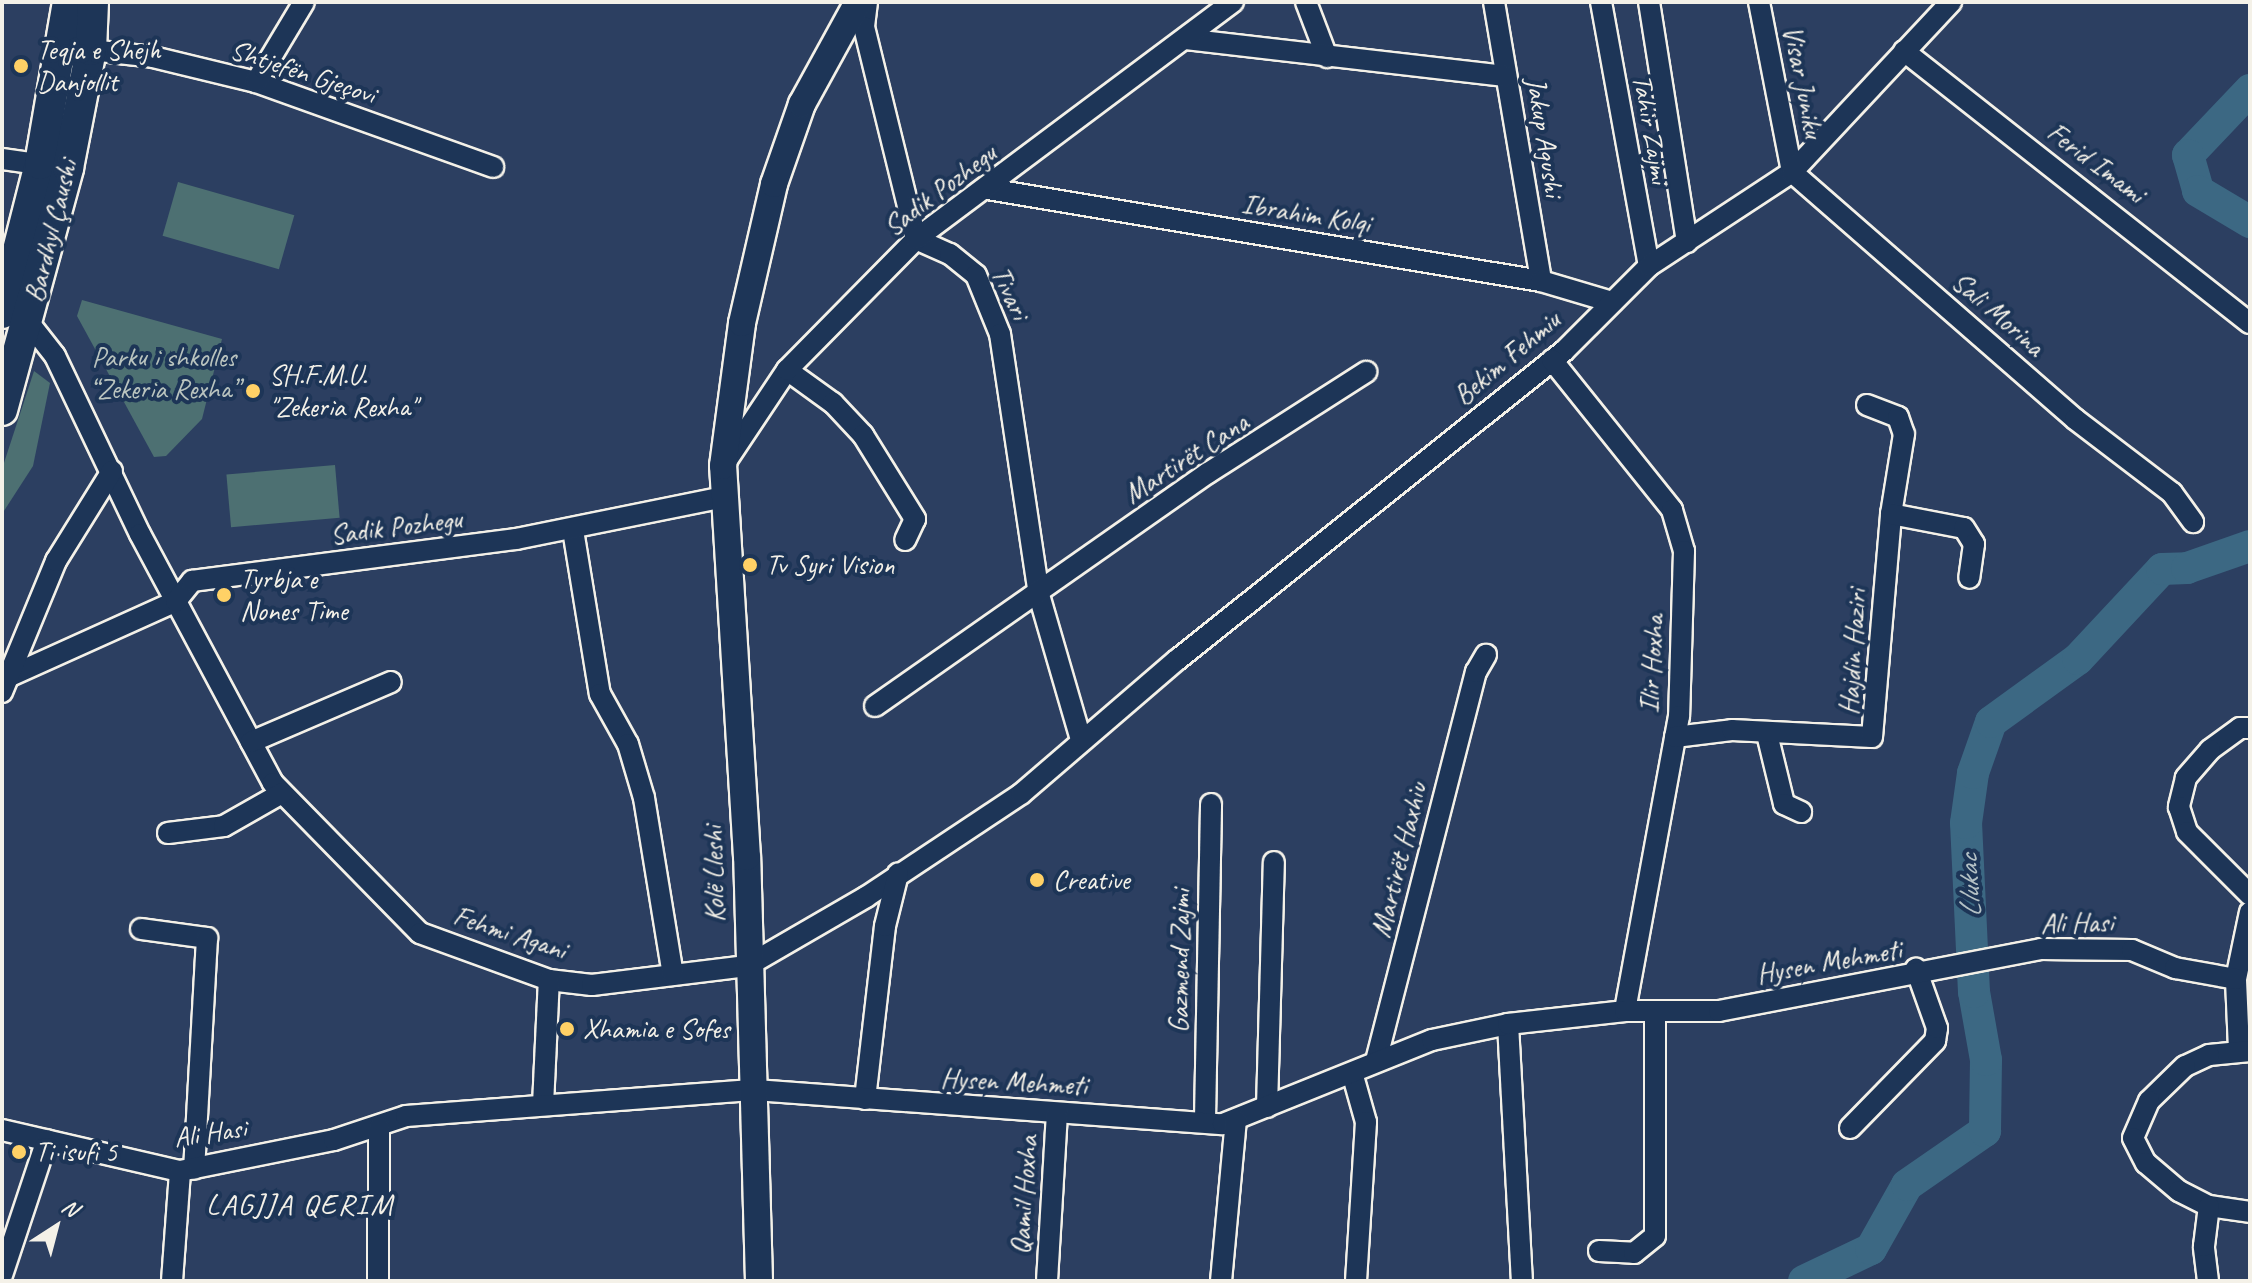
<!DOCTYPE html>
<meta charset="utf-8">
<style>
body{margin:0}
#map{position:relative;width:2252px;height:1283px;overflow:hidden;background:#2c3f61;font-family:Caveat,sans-serif}
div>[style]{position:absolute}
.green>*{inset:0;background:#4d7072;transform-origin:0 0}
.river>*{height:32px;margin:-16px;padding:0 16px;transform-origin:16px;border-radius:16px;background:#3c6883}
.roads{filter:drop-shadow(2px 0 #f4f1e8) drop-shadow(-2px 0 #f4f1e8) drop-shadow(0 2px #f4f1e8) drop-shadow(0 -2px #f4f1e8)}
.minor>*{height:20px;margin:-10px;padding:0 10px;transform-origin:10px;border-radius:10px;background:#1d3557}
.tertiary>*{height:26px;margin:-13px;padding:0 13px;transform-origin:13px;border-radius:13px;background:#1d3557}
.secondary>*{height:30px;margin:-15px;padding:0 15px;transform-origin:15px;border-radius:15px;background:#1d3557}
.dots>*{width:22px;height:22px;translate:-50% -50%;box-sizing:border-box;border:4px solid #1d3557;border-radius:50%}
span{translate:-50% -50%;white-space:nowrap;text-align:center;line-height:1.15;-webkit-text-stroke:8px #1d3557;paint-order:stroke}
.poi-label{font-size:28px;color:#f4f1e8}
.left{translate:0 -50%;text-align:left}
.street-label{font-size:28px;color:#f4f1e8}
.park-label{font-size:28px;color:#bac4bf}
.water-label{font-size:30px;color:#b4c1c5;font-style:italic}
.neighbourhood-label{font-size:30px;color:#f4f1e8;letter-spacing:2px}
.frame{position:absolute;inset:0;border:4px solid #f4f1e8;pointer-events:none}
.north{position:absolute;left:16px;top:1187px;width:80px;height:80px;-webkit-text-stroke:6px #1d3557;paint-order:stroke;rotate:36deg;font-size:22px;font-weight:700;line-height:32px;text-align:center;color:#f4f1e8}
.north::after{content:'';display:block;margin:auto;width:28px;height:36px;background:#f4f1e8;clip-path:polygon(50% 0,100% 100%,50% 72%,0 100%)}
</style>
<div id="map">
<div class="green">
<div style="left:178px;top:182px;width:121px;height:56px;rotate:16deg"></div>
<div style="clip-path:polygon(82px 300px,222px 339px,202px 419px,166px 456px,154px 457px,77px 316px)"></div>
<div style="clip-path:polygon(34px 371px,50px 383px,33px 466px,2px 514px,2px 469px)"></div>
<div style="left:335px;top:465px;width:53px;height:109px;rotate:85deg"></div>
</div>
<div class="river">
<div style="left:2250px;top:90px;width:90px;rotate:133.6deg"></div>
<div style="left:2188px;top:155px;width:37px;rotate:74deg"></div>
<div style="left:2198px;top:191px;width:61px;rotate:30.8deg"></div>
<div style="left:1804px;top:1281px;width:74px;rotate:-25.5deg"></div>
<div style="left:1871px;top:1249px;width:73px;rotate:-60.6deg"></div>
<div style="left:1907px;top:1185px;width:95px;rotate:-34.7deg"></div>
<div style="left:1985px;top:1131px;width:71px;rotate:-89.2deg"></div>
<div style="left:1986px;top:1060px;width:69px;rotate:-100deg"></div>
<div style="left:1974px;top:992px;width:169px;rotate:-92.7deg"></div>
<div style="left:1966px;top:823px;width:50px;rotate:-82deg"></div>
<div style="left:1973px;top:773px;width:54px;rotate:-70.6deg"></div>
<div style="left:1991px;top:722px;width:107px;rotate:-35.9deg"></div>
<div style="left:2078px;top:659px;width:123px;rotate:-47deg"></div>
<div style="left:2162px;top:569px;width:25px;rotate:-2deg"></div>
<div style="left:2187px;top:568px;width:67px;rotate:-19.2deg"></div>
</div>
<div class="roads">
<div class="minor">
<div style="left:867px;top:2px;width:25px;rotate:97deg"></div>
<div style="left:864px;top:27px;width:218px;rotate:76.2deg"></div>
<div style="left:916px;top:239px;width:37px;rotate:24deg"></div>
<div style="left:950px;top:254px;width:33px;rotate:39deg"></div>
<div style="left:976px;top:275px;width:64px;rotate:67.9deg"></div>
<div style="left:1000px;top:334px;width:264px;rotate:81.5deg"></div>
<div style="left:1039px;top:595px;width:151px;rotate:73.8deg"></div>
<div style="left:1306px;top:2px;width:59px;rotate:69.1deg"></div>
<div style="left:1494px;top:2px;width:283px;rotate:80.4deg"></div>
<div style="left:1601px;top:2px;width:268px;rotate:79.7deg"></div>
<div style="left:1649px;top:2px;width:243px;rotate:81deg"></div>
<div style="left:1759px;top:2px;width:173px;rotate:79deg"></div>
<div style="left:1792px;top:172px;width:376px;rotate:41.1deg"></div>
<div style="left:2075px;top:419px;width:122px;rotate:37.3deg"></div>
<div style="left:2172px;top:493px;width:36px;rotate:54deg"></div>
<div style="left:1185px;top:39px;width:323px;rotate:6.6deg"></div>
<div style="left:91px;top:50px;width:62px;rotate:6.4deg"></div>
<div style="left:153px;top:57px;width:106px;rotate:13.6deg"></div>
<div style="left:256px;top:82px;width:252px;rotate:19.7deg"></div>
<div style="left:1904px;top:51px;width:440px;rotate:38.2deg"></div>
<div style="left:256px;top:82px;width:93px;rotate:-59deg"></div>
<div style="left:2px;top:159px;width:50px;rotate:8deg"></div>
<div style="left:988px;top:189px;width:561px;rotate:9.45deg"></div>
<div style="left:1541px;top:281px;width:74px;rotate:16.5deg"></div>
<div style="left:22px;top:314px;width:53px;rotate:51.8deg"></div>
<div style="left:55px;top:356px;width:197px;rotate:64.5deg"></div>
<div style="left:140px;top:534px;width:282px;rotate:61.9deg"></div>
<div style="left:273px;top:783px;width:210px;rotate:45.6deg"></div>
<div style="left:420px;top:933px;width:137px;rotate:20deg"></div>
<div style="left:549px;top:980px;width:43px;rotate:6.6deg"></div>
<div style="left:592px;top:985px;width:156px;rotate:-7deg"></div>
<div style="left:747px;top:966px;width:138px;rotate:-30.1deg"></div>
<div style="left:866px;top:897px;width:186px;rotate:-33.6deg"></div>
<div style="left:1021px;top:794px;width:206px;rotate:-40.7deg"></div>
<div style="left:1177px;top:660px;width:495px;rotate:-38.6deg"></div>
<div style="left:1564px;top:351px;width:120px;rotate:-45deg"></div>
<div style="left:1649px;top:266px;width:171px;rotate:-33.3deg"></div>
<div style="left:1792px;top:172px;width:233px;rotate:-46.9deg"></div>
<div style="left:1552px;top:360px;width:192px;rotate:51.3deg"></div>
<div style="left:1672px;top:510px;width:43px;rotate:73.7deg"></div>
<div style="left:1684px;top:551px;width:165px;rotate:91.7deg"></div>
<div style="left:1679px;top:716px;width:300px;rotate:100.4deg"></div>
<div style="left:787px;top:370px;width:57px;rotate:35.7deg"></div>
<div style="left:833px;top:403px;width:44px;rotate:46.8deg"></div>
<div style="left:863px;top:435px;width:99px;rotate:58.2deg"></div>
<div style="left:915px;top:519px;width:23px;rotate:115deg"></div>
<div style="left:1867px;top:405px;width:33px;rotate:21deg"></div>
<div style="left:1898px;top:417px;width:18px;rotate:71deg"></div>
<div style="left:1904px;top:434px;width:81px;rotate:99.2deg"></div>
<div style="left:725px;top:463px;width:112px;rotate:-56.3deg"></div>
<div style="left:787px;top:370px;width:184px;rotate:-45.4deg"></div>
<div style="left:916px;top:239px;width:396px;rotate:-36.8deg"></div>
<div style="left:573px;top:530px;width:166px;rotate:80.7deg"></div>
<div style="left:600px;top:694px;width:57px;rotate:60.8deg"></div>
<div style="left:628px;top:744px;width:56px;rotate:73.5deg"></div>
<div style="left:644px;top:798px;width:179px;rotate:80.7deg"></div>
<div style="left:8px;top:677px;width:184px;rotate:-24.3deg"></div>
<div style="left:176px;top:601px;width:26px;rotate:-51deg"></div>
<div style="left:192px;top:581px;width:327px;rotate:-7.4deg"></div>
<div style="left:516px;top:539px;width:213px;rotate:-11.4deg"></div>
<div style="left:2px;top:692px;width:142px;rotate:-67.6deg"></div>
<div style="left:56px;top:561px;width:106px;rotate:-58.1deg"></div>
<div style="left:875px;top:706px;width:406px;rotate:-35deg"></div>
<div style="left:1208px;top:473px;width:188px;rotate:-32.6deg"></div>
<div style="left:2250px;top:728px;width:10px;rotate:180deg"></div>
<div style="left:2240px;top:728px;width:37px;rotate:144deg"></div>
<div style="left:2210px;top:750px;width:37px;rotate:131deg"></div>
<div style="left:2186px;top:778px;width:30px;rotate:104deg"></div>
<div style="left:2179px;top:807px;width:26px;rotate:72deg"></div>
<div style="left:2187px;top:832px;width:89px;rotate:45deg"></div>
<div style="left:1767px;top:734px;width:72px;rotate:76.3deg"></div>
<div style="left:1784px;top:804px;width:19px;rotate:25deg"></div>
<div style="left:1675px;top:737px;width:57px;rotate:-7deg"></div>
<div style="left:1732px;top:730px;width:140px;rotate:2.9deg"></div>
<div style="left:1872px;top:737px;width:224px;rotate:-85.1deg"></div>
<div style="left:1891px;top:514px;width:74px;rotate:10.9deg"></div>
<div style="left:1964px;top:528px;width:19px;rotate:58deg"></div>
<div style="left:1974px;top:544px;width:34px;rotate:98deg"></div>
<div style="left:251px;top:742px;width:152px;rotate:-23.2deg"></div>
<div style="left:168px;top:833px;width:56px;rotate:-7.1deg"></div>
<div style="left:224px;top:826px;width:67px;rotate:-29.6deg"></div>
<div style="left:141px;top:929px;width:67px;rotate:7.8deg"></div>
<div style="left:207px;top:938px;width:231px;rotate:93.2deg"></div>
<div style="left:1508px;top:1024px;width:257px;rotate:86.9deg"></div>
<div style="left:2239px;top:1049px;width:70px;rotate:-92.5deg"></div>
<div style="left:2236px;top:979px;width:68px;rotate:-78.2deg"></div>
<div style="left:2250px;top:1051px;width:41px;rotate:174.4deg"></div>
<div style="left:2209px;top:1055px;width:26px;rotate:155deg"></div>
<div style="left:2185px;top:1066px;width:50px;rotate:135.8deg"></div>
<div style="left:2149px;top:1101px;width:40px;rotate:113.4deg"></div>
<div style="left:2133px;top:1138px;width:28px;rotate:63deg"></div>
<div style="left:2146px;top:1163px;width:43px;rotate:40.3deg"></div>
<div style="left:2179px;top:1191px;width:34px;rotate:27deg"></div>
<div style="left:2209px;top:1206px;width:41px;rotate:8.3deg"></div>
<div style="left:1376px;top:1061px;width:402px;rotate:-75.6deg"></div>
<div style="left:1476px;top:672px;width:20px;rotate:-60deg"></div>
<div style="left:1353px;top:1076px;width:48px;rotate:74.2deg"></div>
<div style="left:1366px;top:1122px;width:159px;rotate:93.6deg"></div>
<div style="left:865px;top:1099px;width:174px;rotate:-83.4deg"></div>
<div style="left:885px;top:926px;width:54px;rotate:-76deg"></div>
<div style="left:543px;top:1105px;width:125px;rotate:-87.3deg"></div>
<div style="left:1267px;top:1107px;width:245px;rotate:-88.4deg"></div>
<div style="left:1205px;top:1119px;width:315px;rotate:-88.9deg"></div>
<div style="left:1850px;top:1128px;width:122px;rotate:-45.7deg"></div>
<div style="left:1935px;top:1041px;width:13px;rotate:-81deg"></div>
<div style="left:1937px;top:1028px;width:63px;rotate:-109.6deg"></div>
<div style="left:2px;top:1130px;width:183px;rotate:13deg"></div>
<div style="left:180px;top:1171px;width:157px;rotate:-11.4deg"></div>
<div style="left:334px;top:1140px;width:76px;rotate:-18.4deg"></div>
<div style="left:406px;top:1116px;width:350px;rotate:-4.3deg"></div>
<div style="left:755px;top:1090px;width:469px;rotate:4.2deg"></div>
<div style="left:1223px;top:1124px;width:225px;rotate:-21.9deg"></div>
<div style="left:1432px;top:1040px;width:78px;rotate:-11.9deg"></div>
<div style="left:1508px;top:1024px;width:118px;rotate:-6.3deg"></div>
<div style="left:1625px;top:1011px;width:94px"></div>
<div style="left:1719px;top:1011px;width:328px;rotate:-10.9deg"></div>
<div style="left:2041px;top:949px;width:91px;rotate:0.6deg"></div>
<div style="left:2132px;top:950px;width:47px;rotate:22.7deg"></div>
<div style="left:2175px;top:968px;width:62px;rotate:10.2deg"></div>
<div style="left:1599px;top:1251px;width:35px;rotate:3deg"></div>
<div style="left:1634px;top:1253px;width:27px;rotate:-39deg"></div>
<div style="left:1655px;top:1236px;width:223px;rotate:-90deg"></div>
<div style="left:2px;top:1275px;width:142px;rotate:-71.6deg"></div>
<div style="left:172px;top:1281px;width:110px;rotate:-85.8deg"></div>
<div style="left:378px;top:1281px;width:154px;rotate:-89.6deg"></div>
<div style="left:1047px;top:1281px;width:168px;rotate:-86.6deg"></div>
<div style="left:1221px;top:1281px;width:162px;rotate:-84.7deg"></div>
<div style="left:2208px;top:1281px;width:35px;rotate:-97deg"></div>
<div style="left:2204px;top:1246px;width:40px;rotate:-82.9deg"></div>
</div>
<div class="tertiary">
<div style="left:759px;top:1281px;width:424px;rotate:-91.6deg"></div>
<div style="left:747px;top:857px;width:392px;rotate:-93.5deg"></div>
<div style="left:723px;top:466px;width:144px;rotate:-82.4deg"></div>
<div style="left:742px;top:323px;width:143px;rotate:-77deg"></div>
<div style="left:774px;top:184px;width:85px;rotate:-70.7deg"></div>
<div style="left:802px;top:104px;width:116px;rotate:-61.2deg"></div>
</div>
<div class="secondary">
<div style="left:2px;top:313px;width:154px;rotate:-75.7deg"></div>
<div style="left:40px;top:164px;width:164px;rotate:-80.2deg"></div>
<div style="left:2px;top:410px;width:251px;rotate:-74.7deg"></div>
<div style="left:68px;top:168px;width:120px;rotate:-79deg"></div>
<div style="left:91px;top:50px;width:48px;rotate:-87.6deg"></div>
</div>
</div>
<div class="dots">
<div style="left:21px;top:66px;background:#ffd166"></div>
<div style="left:253px;top:391px;background:#ffd166"></div>
<div style="left:750px;top:565px;background:#ffd166"></div>
<div style="left:224px;top:595px;background:#ffd166"></div>
<div style="left:1037px;top:880px;background:#ffd166"></div>
<div style="left:567px;top:1029px;background:#ffd166"></div>
<div style="left:19px;top:1152px;background:#ffd166"></div>
</div>
<div class="poi-label">
<span class="left" style="left:37px;top:66px">Teqja e Shejh<br>Danjollit</span>
<span class="left" style="left:269px;top:391px">SH.F.M.U.<br>"Zekeria Rexha"</span>
<span class="left" style="left:766px;top:565px">Tv Syri Vision</span>
<span class="left" style="left:240px;top:595px">Tyrbja e<br>Nones Time</span>
<span class="left" style="left:1053px;top:880px">Creative</span>
<span class="left" style="left:583px;top:1029px">Xhamia e Sofes</span>
<span class="left" style="left:35px;top:1152px">Ti isufi 5</span>
</div>
<div class="street-label">
<span style="left:303px;top:72px;rotate:18deg">Shtjefën Gjeçovi</span>
<span style="left:1803px;top:82px;rotate:79deg">Visar Juniku</span>
<span style="left:1651px;top:129px;rotate:80deg">Tahir Zajmi</span>
<span style="left:1545px;top:137px;rotate:81deg">Jakup Agushi</span>
<span style="left:2096px;top:163px;rotate:37deg">Ferid Imami</span>
<span style="left:940px;top:190px;rotate:-37deg">Sadik Pozhegu</span>
<span style="left:1306px;top:214px;rotate:9deg">Ibrahim Kolqi</span>
<span style="left:51px;top:231px;rotate:-76deg">Bardhyl Çaushi</span>
<span style="left:1010px;top:293px;rotate:65deg">Tivari</span>
<span style="left:1998px;top:314px;rotate:41deg">Sali Morina</span>
<span style="left:1507px;top:358px;rotate:-40deg">Bekim Fehmiu</span>
<span style="left:1186px;top:458px;rotate:-33deg">Martirët Cana</span>
<span style="left:396px;top:527px;rotate:-7deg">Sadik Pozhegu</span>
<span style="left:1853px;top:652px;rotate:-86deg">Hajdin Haziri</span>
<span style="left:1652px;top:664px;rotate:-87deg">Ilir Hoxha</span>
<span style="left:1399px;top:860px;rotate:-76deg">Martirët Haxhiu</span>
<span style="left:714px;top:874px;rotate:-91deg">Kolë Lleshi</span>
<span style="left:2077px;top:923px;rotate:-1deg">Ali Hasi</span>
<span style="left:510px;top:933px;rotate:18deg">Fehmi Agani</span>
<span style="left:1180px;top:961px;rotate:-89deg">Gazmend Zajmi</span>
<span style="left:1829px;top:962px;rotate:-10deg">Hysen Mehmeti</span>
<span style="left:1014px;top:1082px;rotate:3deg">Hysen Mehmeti</span>
<span style="left:210px;top:1133px;rotate:-8deg">Ali Hasi</span>
<span style="left:1024px;top:1195px;rotate:-86deg">Qamil Hoxha</span>
</div>
<div class="park-label">
<span style="left:164px;top:373px">Parku i shkolles<br>“Zekeria Rexha”</span>
</div>
<div class="water-label">
<span style="left:1969px;top:886px;rotate:-93deg">Llukac</span>
</div>
<div class="neighbourhood-label">
<span style="left:300px;top:1204px">LAGJJA QERIM</span>
</div>
<div class="frame"></div>
<div class="north">N</div>
</div>
